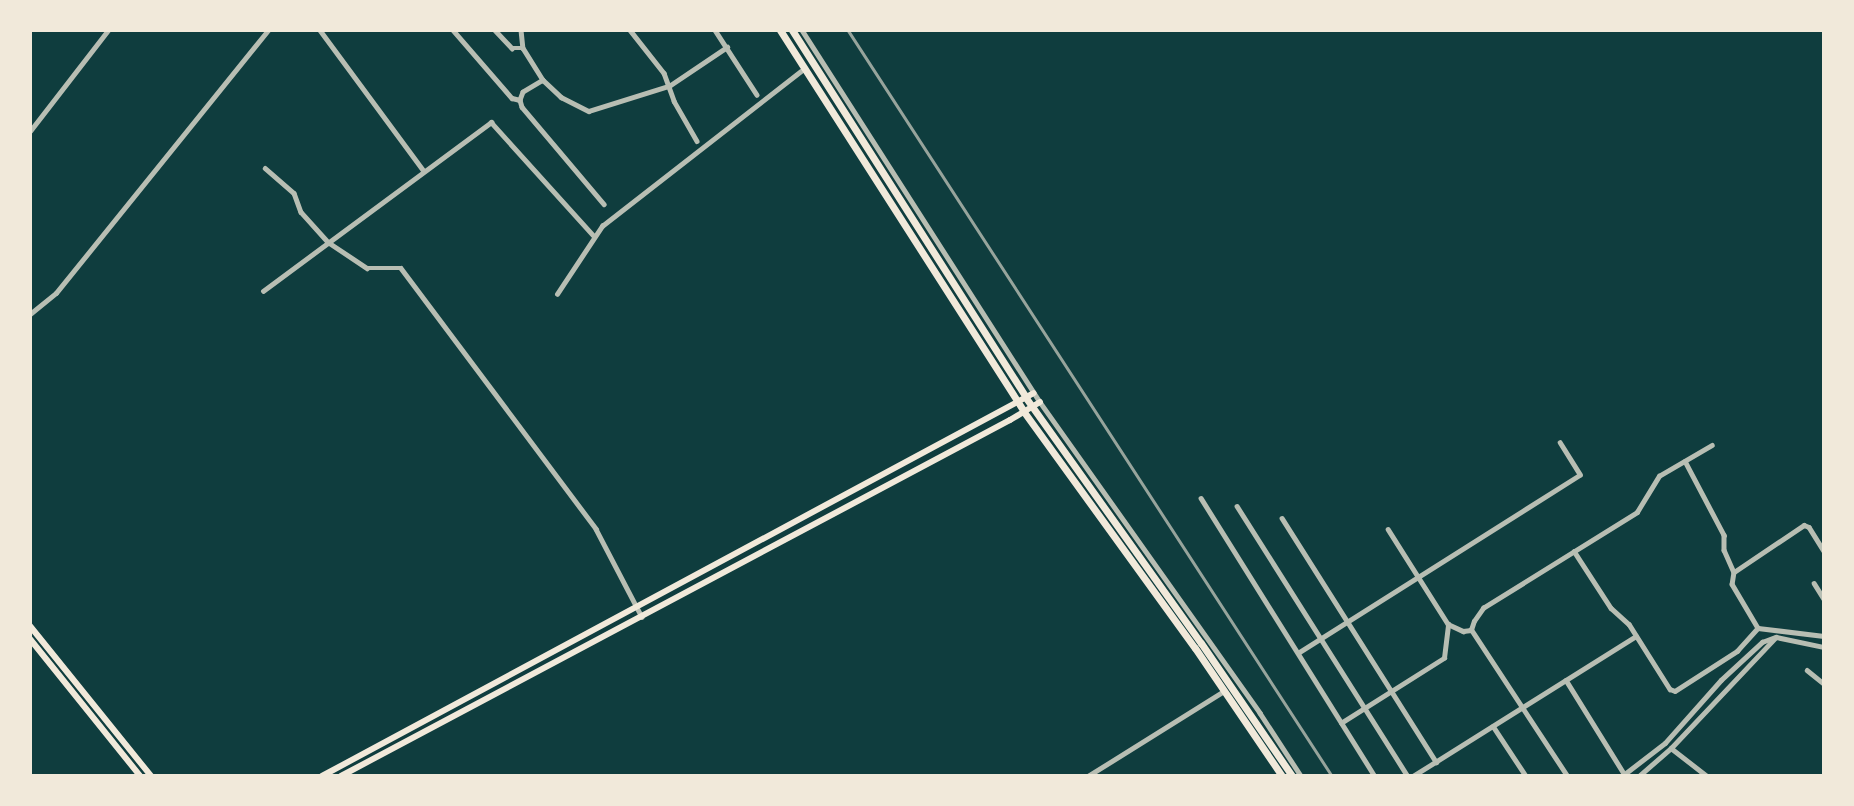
<!DOCTYPE html>
<style>
body{margin:0}
#map{position:relative;width:1854px;height:806px;overflow:hidden;background:#0f3d3e;font-family:"Alegreya Sans",sans-serif}
div>[style]{position:absolute}
.minor>*{height:4.5px;margin:-2.25px;padding:0 2.25px;transform-origin:2.25px;border-radius:2.25px;background:#b8beb3}
.tertiary>*{height:5px;margin:-2.5px;padding:0 2.5px;transform-origin:2.5px;border-radius:2.5px;background:#b8beb3}
.secondary>*{height:6px;margin:-3px;padding:0 3px;transform-origin:3px;border-radius:3px;background:#f1e9da}
.trunk>*{height:7px;margin:-3.5px;padding:0 3.5px;transform-origin:3.5px;border-radius:3.5px;background:#f1e9da}
.rail>*{height:2.5px;margin:-1.25px;padding:0 1.25px;transform-origin:1.25px;border-radius:1.25px;background:#97a49c}
span{translate:-50% -50%;white-space:nowrap;text-align:center;line-height:1.15;-webkit-text-stroke:7px #f1e9da;paint-order:stroke}
.frame{position:absolute;inset:0;border:32px solid #f1e9da;pointer-events:none}
</style>
<div id="map">
<div class="minor">
<div style="left:320px;top:30px;width:175px;rotate:53.6deg"></div>
<div style="left:453px;top:30px;width:90px;rotate:49.1deg"></div>
<div style="left:512px;top:98px;width:8px;rotate:14deg"></div>
<div style="left:495px;top:30px;width:25px;rotate:47deg"></div>
<div style="left:512px;top:48px;width:11px"></div>
<div style="left:521px;top:30px;width:18px;rotate:84deg"></div>
<div style="left:523px;top:48px;width:38px;rotate:58deg"></div>
<div style="left:543px;top:80px;width:25px;rotate:43deg"></div>
<div style="left:561px;top:97px;width:31px;rotate:27deg"></div>
<div style="left:589px;top:111px;width:84px;rotate:-17.4deg"></div>
<div style="left:669px;top:86px;width:70px;rotate:-33.9deg"></div>
<div style="left:630px;top:30px;width:55px;rotate:51.7deg"></div>
<div style="left:664px;top:73px;width:30px;rotate:70deg"></div>
<div style="left:674px;top:101px;width:46px;rotate:60.1deg"></div>
<div style="left:715px;top:30px;width:77px;rotate:57.1deg"></div>
<div style="left:802px;top:30px;width:442px;rotate:57.4deg"></div>
<div style="left:1040px;top:402px;width:381px;rotate:54.7deg"></div>
<div style="left:1260px;top:713px;width:75px;rotate:56.9deg"></div>
<div style="left:543px;top:80px;width:23px;rotate:149deg"></div>
<div style="left:523px;top:92px;width:9px;rotate:111deg"></div>
<div style="left:520px;top:100px;width:7px;rotate:74deg"></div>
<div style="left:522px;top:107px;width:127px;rotate:49.8deg"></div>
<div style="left:265px;top:168px;width:38px;rotate:41deg"></div>
<div style="left:294px;top:193px;width:20px;rotate:70deg"></div>
<div style="left:301px;top:212px;width:40px;rotate:48deg"></div>
<div style="left:328px;top:242px;width:47px;rotate:33.7deg"></div>
<div style="left:367px;top:268px;width:34px"></div>
<div style="left:401px;top:268px;width:326px;rotate:53.2deg"></div>
<div style="left:596px;top:529px;width:99px;rotate:62.4deg"></div>
<div style="left:263px;top:291px;width:284px;rotate:-36.5deg"></div>
<div style="left:491px;top:122px;width:152px;rotate:47.9deg"></div>
<div style="left:557px;top:294px;width:82px;rotate:-56.5deg"></div>
<div style="left:602px;top:226px;width:252px;rotate:-37.9deg"></div>
<div style="left:30px;top:314px;width:33px;rotate:-39deg"></div>
<div style="left:56px;top:293px;width:338px;rotate:-51.1deg"></div>
<div style="left:1685px;top:461px;width:84px;rotate:62.2deg"></div>
<div style="left:1724px;top:535px;width:15px;rotate:90deg"></div>
<div style="left:1724px;top:550px;width:24px;rotate:66deg"></div>
<div style="left:1734px;top:572px;width:12px;rotate:99deg"></div>
<div style="left:1732px;top:584px;width:51px;rotate:59.4deg"></div>
<div style="left:1201px;top:498px;width:328px;rotate:58deg"></div>
<div style="left:1237px;top:506px;width:320px;rotate:57.7deg"></div>
<div style="left:1282px;top:518px;width:289px;rotate:57.7deg"></div>
<div style="left:1388px;top:529px;width:112px;rotate:57.7deg"></div>
<div style="left:1448px;top:624px;width:17px;rotate:25deg"></div>
<div style="left:1463px;top:631px;width:8px;rotate:-7deg"></div>
<div style="left:1574px;top:551px;width:68px;rotate:57deg"></div>
<div style="left:1611px;top:608px;width:24px;rotate:42deg"></div>
<div style="left:1629px;top:624px;width:77px;rotate:57.8deg"></div>
<div style="left:1670px;top:689px;width:5px;rotate:22deg"></div>
<div style="left:1675px;top:691px;width:74px;rotate:-32.8deg"></div>
<div style="left:1737px;top:651px;width:31px;rotate:-48deg"></div>
<div style="left:1758px;top:628px;width:66px;rotate:6.9deg"></div>
<div style="left:1734px;top:572px;width:84px;rotate:-33.9deg"></div>
<div style="left:1804px;top:525px;width:5px;rotate:22deg"></div>
<div style="left:1809px;top:527px;width:28px;rotate:58deg"></div>
<div style="left:1814px;top:583px;width:19px;rotate:58deg"></div>
<div style="left:1298px;top:653px;width:333px;rotate:-32.3deg"></div>
<div style="left:1580px;top:475px;width:38px;rotate:-122deg"></div>
<div style="left:1807px;top:670px;width:22px;rotate:39deg"></div>
<div style="left:1566px;top:680px;width:112px;rotate:58.2deg"></div>
<div style="left:1341px;top:723px;width:122px;rotate:-32.3deg"></div>
<div style="left:1444px;top:658px;width:34px;rotate:-83deg"></div>
<div style="left:1493px;top:726px;width:60px;rotate:56.6deg"></div>
<div style="left:1671px;top:748px;width:46px;rotate:37.9deg"></div>
<div style="left:1088px;top:776px;width:160px;rotate:-32deg"></div>
<div style="left:1413px;top:776px;width:263px;rotate:-32.1deg"></div>
<div style="left:1567px;top:776px;width:175px;rotate:-123.3deg"></div>
<div style="left:1471px;top:630px;width:9px;rotate:-72deg"></div>
<div style="left:1474px;top:621px;width:16px;rotate:-55deg"></div>
<div style="left:1483px;top:608px;width:181px;rotate:-31.9deg"></div>
<div style="left:1637px;top:512px;width:42px;rotate:-58.6deg"></div>
<div style="left:1659px;top:476px;width:61px;rotate:-30.3deg"></div>
<div style="left:1622px;top:776px;width:54px;rotate:-37.5deg"></div>
<div style="left:1665px;top:743px;width:84px;rotate:-48.4deg"></div>
<div style="left:1721px;top:680px;width:56px;rotate:-42.8deg"></div>
<div style="left:1762px;top:642px;width:15px;rotate:-20deg"></div>
<div style="left:1776px;top:637px;width:49px;rotate:11.8deg"></div>
<div style="left:1639px;top:776px;width:43px;rotate:-41.2deg"></div>
<div style="left:1671px;top:748px;width:151px;rotate:-46.6deg"></div>
</div>
<div class="tertiary">
<div style="left:30px;top:131px;width:128px;rotate:-52.3deg"></div>
</div>
<div class="secondary">
<div style="left:30px;top:626px;width:193px;rotate:51.1deg"></div>
<div style="left:30px;top:639px;width:176px;rotate:51.2deg"></div>
<div style="left:322px;top:776px;width:808px;rotate:-28.28deg"></div>
<div style="left:341px;top:776px;width:758px;rotate:-28.02deg"></div>
<div style="left:1010px;top:420px;width:35px;rotate:-31deg"></div>
</div>
<div class="trunk">
<div style="left:780px;top:30px;width:453px;rotate:57.4deg"></div>
<div style="left:1024px;top:412px;width:291px;rotate:54.1deg"></div>
<div style="left:1195px;top:648px;width:155px;rotate:55.8deg"></div>
<div style="left:792px;top:30px;width:436px;rotate:57.5deg"></div>
<div style="left:1026px;top:398px;width:301px;rotate:54.5deg"></div>
<div style="left:1201px;top:643px;width:161px;rotate:55.6deg"></div>
</div>
<div class="rail">
<div style="left:848px;top:30px;width:889px;rotate:57.02deg"></div>
</div>
<div class="frame"></div>
</div>
